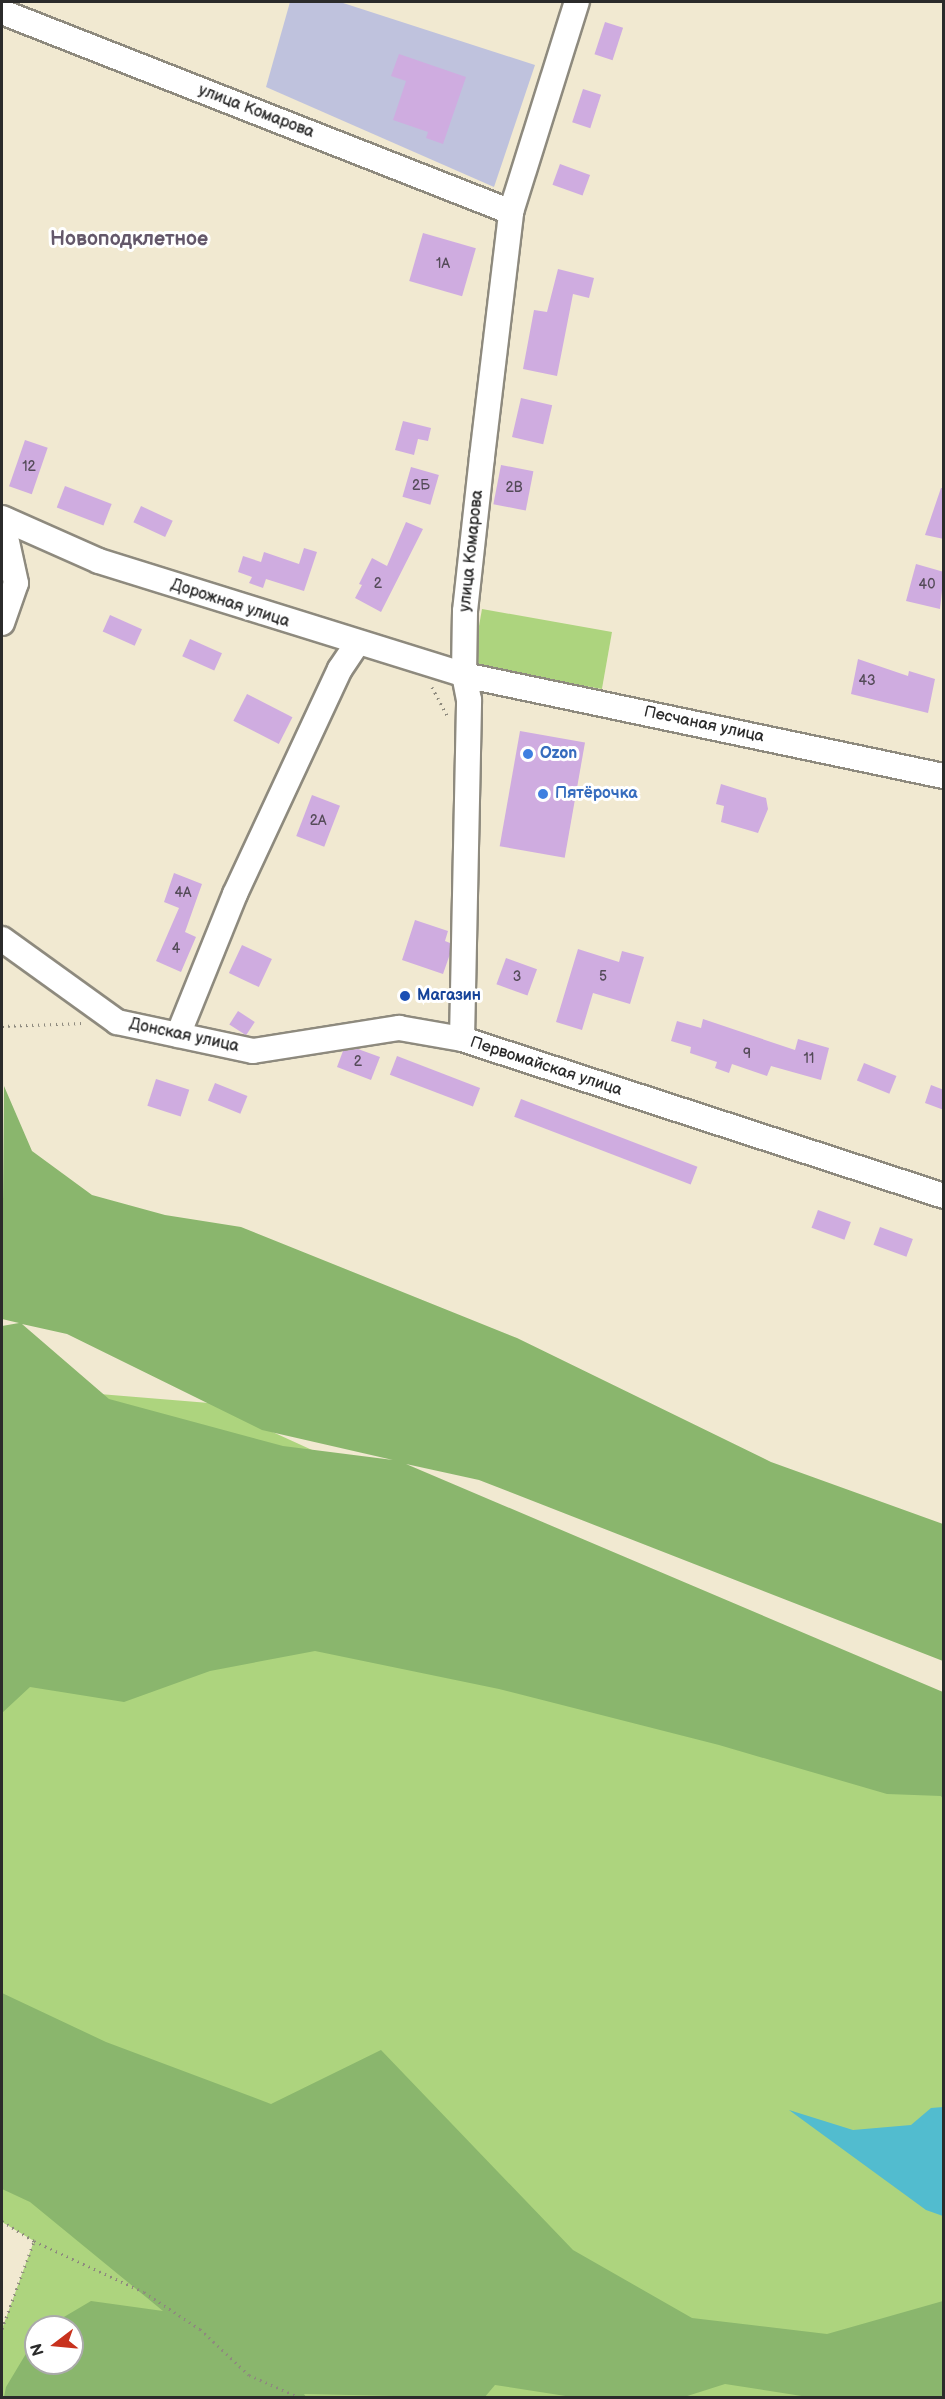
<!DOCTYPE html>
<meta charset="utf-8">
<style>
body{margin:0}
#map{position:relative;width:945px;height:2399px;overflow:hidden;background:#f1e9d1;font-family:"Balsamiq Sans",sans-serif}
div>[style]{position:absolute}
.industrial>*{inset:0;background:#bfc2dd}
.green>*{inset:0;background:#add47e;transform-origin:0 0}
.forest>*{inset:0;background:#8ab66d}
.water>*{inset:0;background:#52bccf}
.building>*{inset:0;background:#cface0;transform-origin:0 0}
.path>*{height:3px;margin-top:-1.5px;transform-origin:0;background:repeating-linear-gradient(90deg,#8e8a7e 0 1.5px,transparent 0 6px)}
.roads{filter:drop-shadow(2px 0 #8e8a7e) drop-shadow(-2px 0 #8e8a7e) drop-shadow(0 2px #8e8a7e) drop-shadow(0 -2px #8e8a7e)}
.minor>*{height:24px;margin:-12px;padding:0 12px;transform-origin:12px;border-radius:12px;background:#fff}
.dots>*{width:16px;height:16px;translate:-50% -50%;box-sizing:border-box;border:3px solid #fff;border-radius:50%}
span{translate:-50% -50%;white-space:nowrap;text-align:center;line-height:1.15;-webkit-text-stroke:6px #fff;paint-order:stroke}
.number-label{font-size:14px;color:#544b58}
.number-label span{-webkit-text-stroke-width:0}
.street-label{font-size:16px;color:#2b2b2b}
.shop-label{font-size:16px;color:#366cbe;font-weight:700}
.left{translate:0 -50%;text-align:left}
.transit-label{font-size:16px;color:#164399;font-weight:700}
.quarter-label{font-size:20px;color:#64586a;font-weight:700}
.frame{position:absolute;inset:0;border:3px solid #2b2b2b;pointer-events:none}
.north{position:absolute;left:24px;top:2315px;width:60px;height:60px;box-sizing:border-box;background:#fff;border:2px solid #aaa;border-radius:50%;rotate:254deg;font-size:16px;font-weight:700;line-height:24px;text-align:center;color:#2b2b2b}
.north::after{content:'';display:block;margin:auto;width:21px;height:27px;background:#c8321e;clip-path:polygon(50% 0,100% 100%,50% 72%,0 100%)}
</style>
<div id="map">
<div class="industrial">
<div style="clip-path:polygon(290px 2px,340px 2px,535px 65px,494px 187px,266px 87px)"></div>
</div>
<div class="green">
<div style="left:482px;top:609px;width:132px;height:58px;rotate:10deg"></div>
<div style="clip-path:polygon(evenodd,2px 1386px,209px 1403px,943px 1738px,943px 2397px,2px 2397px,2px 2329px,34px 2241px,2px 2222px,2px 1386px,36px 2327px,72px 2327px,72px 2363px,36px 2363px,36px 2327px)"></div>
</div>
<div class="forest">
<div style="clip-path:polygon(evenodd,4px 1086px,32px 1151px,92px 1195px,165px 1215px,241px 1227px,517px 1338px,771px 1462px,943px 1524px,943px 1661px,479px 1480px,406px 1464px,943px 1692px,943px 1799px,941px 1796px,887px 1794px,719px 1745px,499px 1689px,315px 1651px,210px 1671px,124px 1702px,30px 1687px,2px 1713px,2px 1326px,19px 1323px,2px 1319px,4px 1086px,22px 1324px,67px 1334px,262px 1430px,393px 1460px,283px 1446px,109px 1399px,22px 1324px)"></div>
<div style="clip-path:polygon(2px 1993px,106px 2042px,271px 2104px,381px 2050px,573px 2250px,692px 2318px,827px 2334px,943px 2301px,943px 2397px,808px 2397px,725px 2384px,681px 2398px,572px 2397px,495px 2385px,484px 2398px,304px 2394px,306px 2397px,4px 2397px,6px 2387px,36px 2337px,36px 2363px,72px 2363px,72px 2327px,47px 2327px,91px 2301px,163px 2311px,30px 2202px,2px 2189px)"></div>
</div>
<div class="water">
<div style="clip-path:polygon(943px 2107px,943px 2216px,926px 2210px,789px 2110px,853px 2130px,911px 2125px,931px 2108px)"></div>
</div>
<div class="building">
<div style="left:605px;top:22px;width:19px;height:34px;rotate:18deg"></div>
<div style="clip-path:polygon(399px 54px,466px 77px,443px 144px,426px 138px,428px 132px,393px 120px,406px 81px,391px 76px)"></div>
<div style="left:583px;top:89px;width:19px;height:35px;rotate:18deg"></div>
<div style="left:560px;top:164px;width:32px;height:22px;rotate:20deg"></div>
<div style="left:423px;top:233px;width:55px;height:50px;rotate:16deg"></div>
<div style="clip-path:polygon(558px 269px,594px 278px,589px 298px,573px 294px,557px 376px,523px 369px,534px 310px,547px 312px)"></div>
<div style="left:521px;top:398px;width:32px;height:40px;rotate:13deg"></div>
<div style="clip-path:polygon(403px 421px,431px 428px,428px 441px,418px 439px,414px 455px,395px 450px)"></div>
<div style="left:25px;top:440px;width:24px;height:49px;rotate:19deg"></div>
<div style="left:501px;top:465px;width:33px;height:40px;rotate:11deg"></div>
<div style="left:411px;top:467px;width:29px;height:31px;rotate:16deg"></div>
<div style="left:65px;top:486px;width:50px;height:23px;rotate:21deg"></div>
<div style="clip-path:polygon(941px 488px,944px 488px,944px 539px,925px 535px)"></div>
<div style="left:141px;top:506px;width:35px;height:18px;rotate:25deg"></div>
<div style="clip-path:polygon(406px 522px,423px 529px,381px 612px,355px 598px,362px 585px,359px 584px,372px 558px,387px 566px)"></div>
<div style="clip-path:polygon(304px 548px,317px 552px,304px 591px,266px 579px,263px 588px,249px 583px,252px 577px,238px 572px,243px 556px,261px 562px,264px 552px,299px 564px)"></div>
<div style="clip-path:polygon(916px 564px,944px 572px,940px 609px,906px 601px)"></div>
<div style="left:110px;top:615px;width:35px;height:18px;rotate:24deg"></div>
<div style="left:190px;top:639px;width:35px;height:19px;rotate:24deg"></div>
<div style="clip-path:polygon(858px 659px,908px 676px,909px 671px,935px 679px,928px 713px,851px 694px)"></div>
<div style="left:247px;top:694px;width:51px;height:30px;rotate:27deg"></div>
<div style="left:520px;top:731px;width:66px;height:117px;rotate:10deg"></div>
<div style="clip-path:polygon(721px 784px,766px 798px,768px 809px,758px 833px,721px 822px,724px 806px,716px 804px)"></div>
<div style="left:312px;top:795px;width:30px;height:44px;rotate:21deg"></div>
<div style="clip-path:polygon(174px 873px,202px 884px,185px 932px,196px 937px,181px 972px,156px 961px,179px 908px,164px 902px)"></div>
<div style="clip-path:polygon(415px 920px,448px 931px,445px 941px,450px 943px,450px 954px,443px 974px,402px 960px)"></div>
<div style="left:242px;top:945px;width:33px;height:31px;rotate:25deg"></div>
<div style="clip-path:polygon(578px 949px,619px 962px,622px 951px,644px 957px,630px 1004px,593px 993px,582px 1030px,556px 1022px)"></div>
<div style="left:506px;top:958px;width:33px;height:28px;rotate:20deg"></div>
<div style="left:238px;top:1011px;width:20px;height:16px;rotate:33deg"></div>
<div style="clip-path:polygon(703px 1019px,795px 1050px,798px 1039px,829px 1048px,821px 1080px,771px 1066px,767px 1076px,732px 1064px,729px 1073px,715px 1068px,717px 1062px,690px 1053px,691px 1047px,671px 1041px,677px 1021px,701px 1028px)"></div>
<div style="clip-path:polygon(358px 1049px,380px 1057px,371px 1080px,337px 1067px,343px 1051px)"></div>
<div style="left:397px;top:1056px;width:89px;height:20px;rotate:21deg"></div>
<div style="left:864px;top:1063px;width:35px;height:19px;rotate:22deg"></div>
<div style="left:156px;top:1079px;width:35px;height:28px;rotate:18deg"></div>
<div style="left:215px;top:1083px;width:35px;height:19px;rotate:22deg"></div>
<div style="clip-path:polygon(931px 1085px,944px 1090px,944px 1110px,925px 1103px)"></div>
<div style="left:521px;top:1099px;width:189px;height:19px;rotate:21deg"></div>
<div style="left:818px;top:1210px;width:35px;height:19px;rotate:20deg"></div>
<div style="left:880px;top:1227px;width:35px;height:19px;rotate:20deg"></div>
</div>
<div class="path">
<div style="left:432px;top:687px;width:32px;rotate:62deg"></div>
<div style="left:2px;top:1026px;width:80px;rotate:-2.1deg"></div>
<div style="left:2px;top:2221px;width:38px;rotate:32deg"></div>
<div style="left:34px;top:2241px;width:121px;rotate:24.9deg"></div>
<div style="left:144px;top:2292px;width:67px;rotate:33.5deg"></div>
<div style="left:200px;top:2329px;width:67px;rotate:43.2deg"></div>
<div style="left:249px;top:2375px;width:57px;rotate:23.9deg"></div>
<div style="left:2px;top:2329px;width:94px;rotate:-70deg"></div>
</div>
<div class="roads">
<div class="minor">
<div style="left:2px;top:12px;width:547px;rotate:21.45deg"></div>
<div style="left:2px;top:518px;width:106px;rotate:23.9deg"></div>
<div style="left:99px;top:561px;width:382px;rotate:17.3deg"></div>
<div style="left:464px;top:675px;width:491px;rotate:11.9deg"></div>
<div style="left:2px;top:623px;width:42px;rotate:-70.7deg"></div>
<div style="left:16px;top:583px;width:51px;rotate:-102.4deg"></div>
<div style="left:5px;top:533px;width:13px;rotate:-86deg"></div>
<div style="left:2px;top:939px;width:142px;rotate:35.8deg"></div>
<div style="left:117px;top:1022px;width:139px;rotate:12deg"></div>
<div style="left:253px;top:1051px;width:148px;rotate:-9deg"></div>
<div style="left:399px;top:1028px;width:64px;rotate:9.9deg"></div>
<div style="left:462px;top:1039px;width:507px;rotate:18.04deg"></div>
<div style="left:178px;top:1035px;width:152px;rotate:-68deg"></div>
<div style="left:235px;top:894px;width:248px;rotate:-65deg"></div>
<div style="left:340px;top:669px;width:30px;rotate:-56deg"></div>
<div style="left:462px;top:1039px;width:339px;rotate:-88.8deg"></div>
<div style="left:469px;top:700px;width:25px;rotate:-101deg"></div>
<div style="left:464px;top:675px;width:64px;rotate:-89.1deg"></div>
<div style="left:465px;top:611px;width:155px;rotate:-83.7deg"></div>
<div style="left:482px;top:457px;width:247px;rotate:-83.2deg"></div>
<div style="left:511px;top:212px;width:220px;rotate:-72.6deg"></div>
</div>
</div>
<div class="dots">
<div style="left:528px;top:754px;background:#3f7fe0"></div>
<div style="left:543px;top:794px;background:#3f7fe0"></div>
<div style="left:405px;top:996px;background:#1a4fb4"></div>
</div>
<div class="number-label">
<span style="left:443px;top:264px">1А</span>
<span style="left:29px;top:467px">12</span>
<span style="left:421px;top:486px">2Б</span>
<span style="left:514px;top:488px">2В</span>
<span style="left:378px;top:584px">2</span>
<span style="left:927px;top:585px">40</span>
<span style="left:867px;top:681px">43</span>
<span style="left:318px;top:821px">2А</span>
<span style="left:183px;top:893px">4А</span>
<span style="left:176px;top:949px">4</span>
<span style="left:517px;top:977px">3</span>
<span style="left:603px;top:977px">5</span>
<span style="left:747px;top:1054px">9</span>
<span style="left:809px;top:1059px">11</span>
<span style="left:358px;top:1062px">2</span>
</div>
<div class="street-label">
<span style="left:256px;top:112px;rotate:21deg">улица Комарова</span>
<span style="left:472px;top:551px;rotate:-84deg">улица Комарова</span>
<span style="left:230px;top:604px;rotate:18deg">Дорожная улица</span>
<span style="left:704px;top:725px;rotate:12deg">Песчаная улица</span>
<span style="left:184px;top:1036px;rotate:12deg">Донская улица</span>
<span style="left:546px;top:1067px;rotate:18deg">Первомайская улица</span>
</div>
<div class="shop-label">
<span class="left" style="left:540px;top:754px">Ozon</span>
<span class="left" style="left:555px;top:794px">Пятёрочка</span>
</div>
<div class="transit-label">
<span class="left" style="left:417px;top:996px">Магазин</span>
</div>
<div class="quarter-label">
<span style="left:129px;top:239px">Новоподклетное</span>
</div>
<div class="frame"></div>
<div class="north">N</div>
</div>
